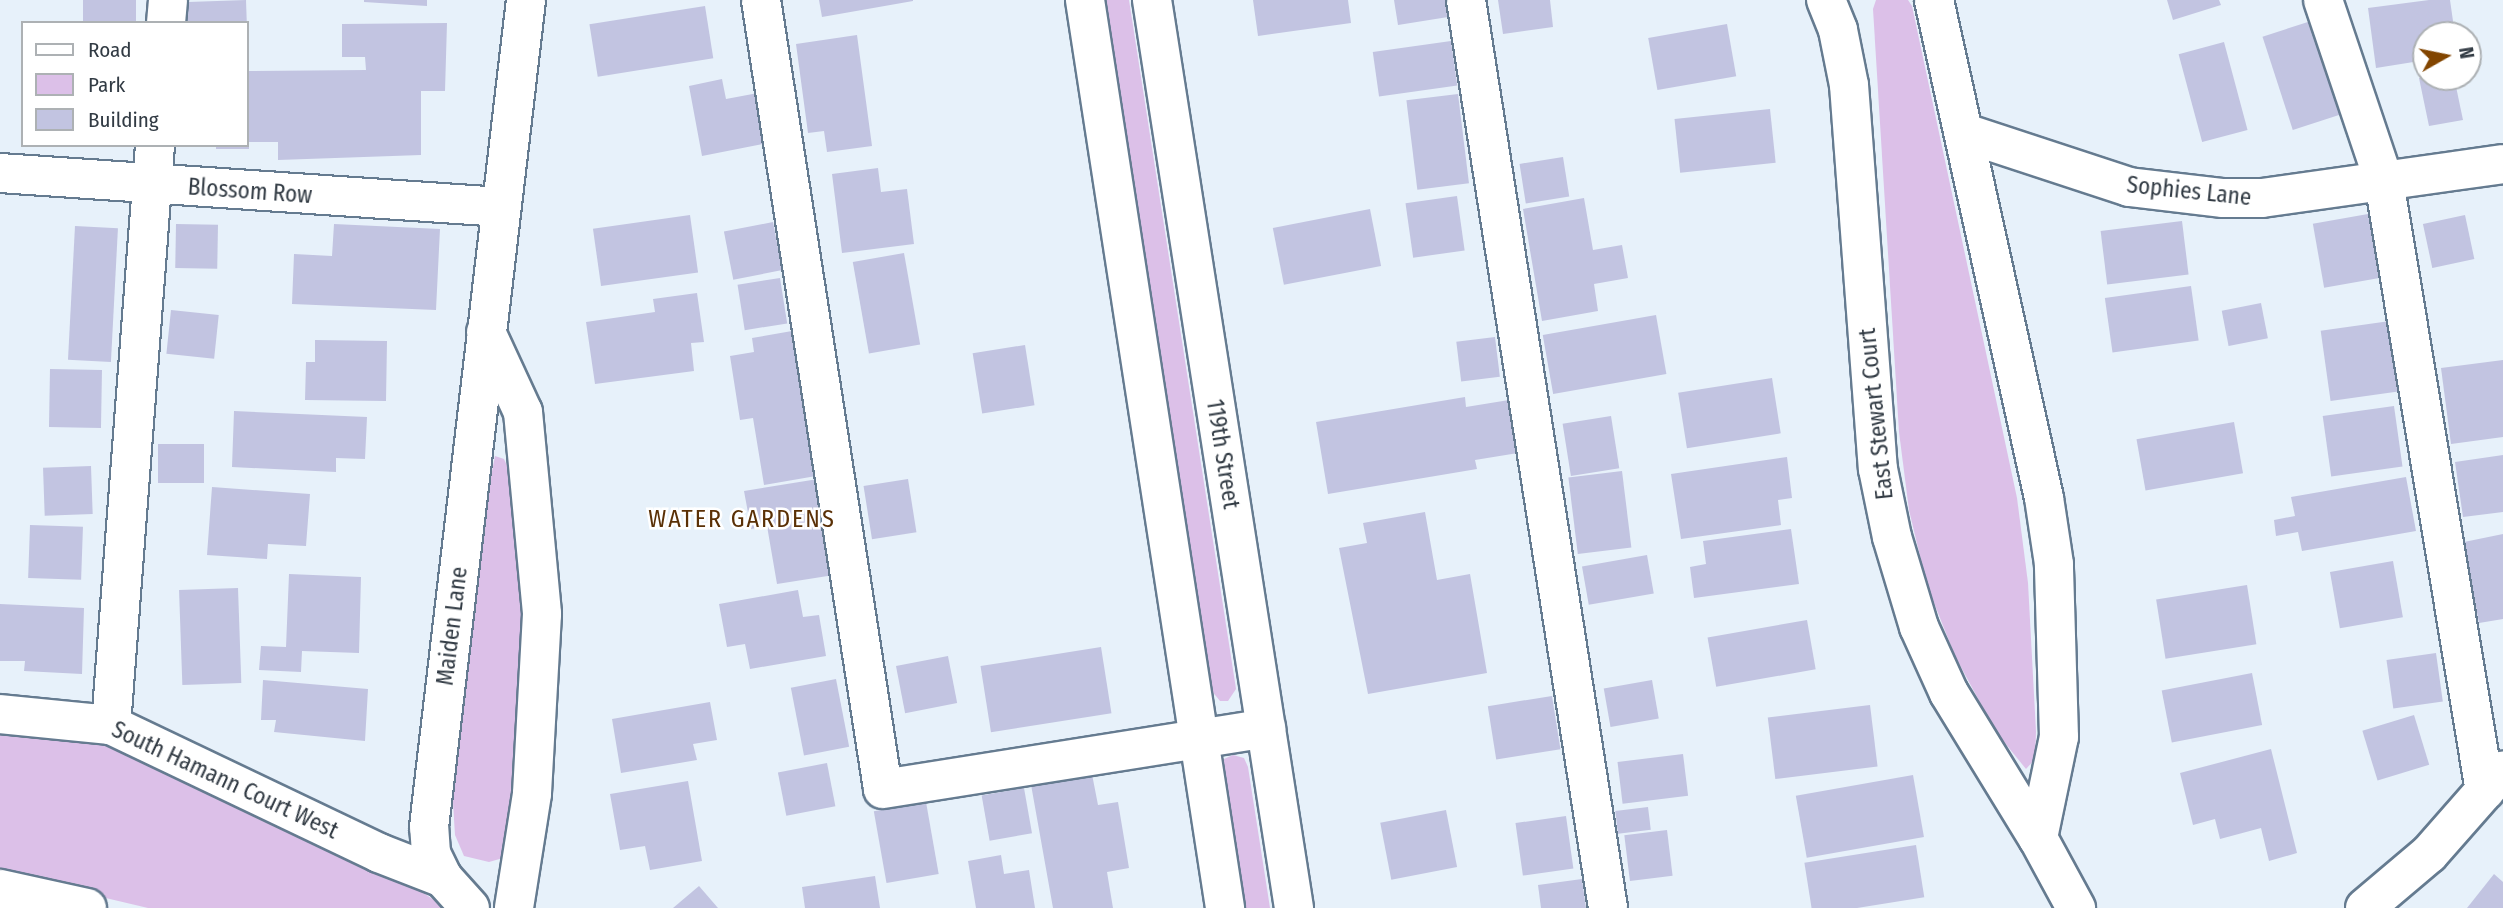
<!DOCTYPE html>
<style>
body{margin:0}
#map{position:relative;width:2503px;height:908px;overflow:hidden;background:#e7f1fa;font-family:"Fira Sans Condensed",sans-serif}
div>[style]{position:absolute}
.green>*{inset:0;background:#dcc0e8}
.building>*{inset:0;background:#c2c4e1;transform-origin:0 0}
.roads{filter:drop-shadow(2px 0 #657b90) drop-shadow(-2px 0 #657b90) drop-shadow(0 2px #657b90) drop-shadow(0 -2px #657b90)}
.minor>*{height:38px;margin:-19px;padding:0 19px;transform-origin:19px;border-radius:19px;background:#fff}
span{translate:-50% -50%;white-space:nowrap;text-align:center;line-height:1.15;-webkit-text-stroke:5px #fff;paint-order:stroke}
.street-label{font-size:23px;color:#323b44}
.neighbourhood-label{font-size:24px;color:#5a3006;letter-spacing:2px}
.legend{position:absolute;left:21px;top:21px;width:228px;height:126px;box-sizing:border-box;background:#fff;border:2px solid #adb1b4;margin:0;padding:9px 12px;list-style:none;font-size:21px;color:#323b44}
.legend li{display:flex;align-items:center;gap:14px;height:35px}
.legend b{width:35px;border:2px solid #adb1b4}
.north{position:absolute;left:2412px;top:21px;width:70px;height:70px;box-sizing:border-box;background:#fff;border:2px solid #adb1b4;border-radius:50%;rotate:81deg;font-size:19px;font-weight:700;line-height:28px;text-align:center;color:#323b44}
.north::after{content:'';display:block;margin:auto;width:24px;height:32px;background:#824500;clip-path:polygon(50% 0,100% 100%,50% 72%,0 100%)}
</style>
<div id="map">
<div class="green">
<div style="clip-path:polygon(1104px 0,1129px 0,1236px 689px,1228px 701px,1220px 701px,1211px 690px)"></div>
<div style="clip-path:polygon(1876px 0,1908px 0,1912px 6px,2017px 498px,2028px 583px,2036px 732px,2035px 759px,2026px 769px,1996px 732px,1955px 656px,1927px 585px,1909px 510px,1899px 432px,1873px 9px)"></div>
<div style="clip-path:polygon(495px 456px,504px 459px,512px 477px,526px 613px,512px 829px,503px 858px,489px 862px,464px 856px,455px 835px,453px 802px,462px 626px)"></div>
<div style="clip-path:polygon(0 730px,91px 737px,413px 886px,446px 908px,148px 908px,0 873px)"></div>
<div style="clip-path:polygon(1233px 755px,1244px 758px,1248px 767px,1270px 908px,1243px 908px,1221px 770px,1224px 759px)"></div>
</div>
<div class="building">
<div style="left:83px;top:0;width:53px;height:23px"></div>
<div style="left:246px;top:0;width:23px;height:65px;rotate:88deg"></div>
<div style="clip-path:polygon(364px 0,427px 0,427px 6px,364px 2px)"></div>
<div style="clip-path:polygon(819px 0,913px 0,913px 1px,822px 17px)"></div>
<div style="clip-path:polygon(1253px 0,1348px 0,1351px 23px,1258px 36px)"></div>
<div style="clip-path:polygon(1394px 0,1445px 0,1448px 17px,1398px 25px)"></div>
<div style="clip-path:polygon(1498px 0,1550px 0,1553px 27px,1503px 34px)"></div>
<div style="clip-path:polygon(2167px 0,2219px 0,2221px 5px,2173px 20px)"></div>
<div style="clip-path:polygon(2429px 0,2450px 0,2455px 35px,2426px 35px,2426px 60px,2376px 68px,2368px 8px)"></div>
<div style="left:705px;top:6px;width:53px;height:117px;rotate:81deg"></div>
<div style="left:2311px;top:21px;width:98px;height:51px;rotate:72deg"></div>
<div style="clip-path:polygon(447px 23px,445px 91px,421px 91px,421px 155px,278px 160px,278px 142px,247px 142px,247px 71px,366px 70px,365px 57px,342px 57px,342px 24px)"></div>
<div style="left:1727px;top:24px;width:53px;height:80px;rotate:80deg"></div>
<div style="clip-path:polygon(857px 35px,872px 146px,827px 152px,824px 131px,808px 133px,796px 44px)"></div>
<div style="left:1451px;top:41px;width:45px;height:79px;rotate:82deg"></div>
<div style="left:2224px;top:42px;width:91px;height:47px;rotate:75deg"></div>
<div style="clip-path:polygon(2454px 77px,2463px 120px,2429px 126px,2419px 78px)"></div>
<div style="clip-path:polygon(722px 79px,726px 99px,758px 93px,768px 143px,702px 156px,689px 86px)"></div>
<div style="left:1458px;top:94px;width:90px;height:52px;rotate:83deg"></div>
<div style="left:1770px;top:109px;width:54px;height:96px;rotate:84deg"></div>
<div style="left:216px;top:145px;width:33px;height:4px"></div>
<div style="left:1563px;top:157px;width:40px;height:44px;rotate:81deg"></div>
<div style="clip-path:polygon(878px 168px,881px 192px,907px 189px,914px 244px,842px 253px,832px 174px)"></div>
<div style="left:1457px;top:196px;width:55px;height:52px;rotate:82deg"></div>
<div style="clip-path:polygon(1584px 198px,1593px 250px,1622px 245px,1628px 278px,1594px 284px,1598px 311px,1542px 321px,1523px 209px)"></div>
<div style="left:1370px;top:209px;width:58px;height:99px;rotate:79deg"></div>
<div style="left:2368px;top:214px;width:65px;height:56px;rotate:80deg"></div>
<div style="left:690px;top:215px;width:58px;height:98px;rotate:82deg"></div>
<div style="left:2465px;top:215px;width:45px;height:43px;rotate:78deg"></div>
<div style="left:2182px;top:221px;width:54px;height:82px;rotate:83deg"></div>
<div style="left:773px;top:222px;width:49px;height:50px;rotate:79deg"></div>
<div style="left:176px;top:224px;width:42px;height:44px;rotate:1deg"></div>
<div style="clip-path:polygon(334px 224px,440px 229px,436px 310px,292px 304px,294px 254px,332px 256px)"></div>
<div style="left:75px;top:226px;width:43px;height:134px;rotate:3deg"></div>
<div style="left:904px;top:253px;width:93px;height:52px;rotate:80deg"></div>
<div style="left:780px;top:278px;width:46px;height:43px;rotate:81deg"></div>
<div style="left:2191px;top:286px;width:55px;height:87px;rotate:82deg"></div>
<div style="clip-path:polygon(697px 293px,704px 342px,691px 343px,694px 371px,595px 384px,586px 322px,655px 312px,653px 299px)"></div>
<div style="left:2261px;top:303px;width:36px;height:40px;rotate:79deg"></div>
<div style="left:171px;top:310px;width:48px;height:44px;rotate:6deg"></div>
<div style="left:1656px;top:315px;width:60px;height:115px;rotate:80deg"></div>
<div style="left:2390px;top:321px;width:71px;height:70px;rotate:82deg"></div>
<div style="clip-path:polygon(792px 331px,816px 476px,764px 485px,753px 418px,740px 420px,730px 356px,754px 352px,752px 338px)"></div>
<div style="left:1495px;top:337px;width:40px;height:39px;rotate:83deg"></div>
<div style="clip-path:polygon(315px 340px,387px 341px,386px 401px,305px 400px,306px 362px,315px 362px)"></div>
<div style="left:1025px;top:345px;width:61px;height:53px;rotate:81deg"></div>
<div style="clip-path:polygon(2503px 360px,2503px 437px,2451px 444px,2441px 368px)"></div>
<div style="left:50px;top:369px;width:52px;height:58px;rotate:1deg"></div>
<div style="left:1772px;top:378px;width:56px;height:95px;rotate:81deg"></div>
<div style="clip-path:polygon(1465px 397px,1466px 407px,1509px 400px,1518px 453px,1475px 460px,1477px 469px,1328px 494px,1316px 422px)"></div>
<div style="left:2394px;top:406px;width:61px;height:72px;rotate:82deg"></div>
<div style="clip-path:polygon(234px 411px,367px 417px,365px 459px,336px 458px,336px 472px,232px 467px)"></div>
<div style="left:1611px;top:416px;width:53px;height:49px;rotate:81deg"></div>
<div style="left:2234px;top:422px;width:52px;height:99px;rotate:80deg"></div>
<div style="left:158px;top:444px;width:46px;height:39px"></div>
<div style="clip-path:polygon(2503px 455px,2503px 512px,2463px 517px,2455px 462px)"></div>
<div style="clip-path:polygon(1787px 457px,1792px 498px,1778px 500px,1781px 525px,1681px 539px,1671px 474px)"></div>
<div style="left:91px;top:466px;width:48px;height:48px;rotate:88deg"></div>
<div style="left:1622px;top:471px;width:77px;height:54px;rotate:83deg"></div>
<div style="clip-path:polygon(2406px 477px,2416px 531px,2302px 551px,2298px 532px,2276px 536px,2274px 520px,2295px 516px,2291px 497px)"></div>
<div style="clip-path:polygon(818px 479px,834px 575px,777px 584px,767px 526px,751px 529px,744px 491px)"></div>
<div style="left:908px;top:479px;width:54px;height:45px;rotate:81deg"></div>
<div style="clip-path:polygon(212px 487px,310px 494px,306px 546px,268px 544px,267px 559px,207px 555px)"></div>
<div style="clip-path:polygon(1425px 512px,1437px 580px,1470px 574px,1487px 673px,1368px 694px,1339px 548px,1367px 543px,1363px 523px)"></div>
<div style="left:30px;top:525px;width:53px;height:53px;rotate:2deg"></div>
<div style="clip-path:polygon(1791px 529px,1799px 584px,1694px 598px,1690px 567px,1706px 564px,1703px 541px)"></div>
<div style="clip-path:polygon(2503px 534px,2503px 619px,2479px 623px,2464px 542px)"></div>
<div style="left:1647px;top:555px;width:39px;height:66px;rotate:80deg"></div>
<div style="left:2393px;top:561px;width:57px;height:64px;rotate:80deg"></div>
<div style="clip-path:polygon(289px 574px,361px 577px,359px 653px,302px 651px,301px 672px,259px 670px,261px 646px,286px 647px)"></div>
<div style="left:2247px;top:585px;width:60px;height:92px;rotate:81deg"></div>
<div style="left:238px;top:588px;width:95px;height:59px;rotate:88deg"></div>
<div style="clip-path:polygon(798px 590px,803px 617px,819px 615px,826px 656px,750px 669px,745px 644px,727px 647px,719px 604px)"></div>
<div style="clip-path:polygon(0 604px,84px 608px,82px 674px,24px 671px,25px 661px,0 661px)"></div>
<div style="left:1807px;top:620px;width:50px;height:101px;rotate:80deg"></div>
<div style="left:1101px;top:647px;width:67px;height:122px;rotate:81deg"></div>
<div style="left:2436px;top:653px;width:49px;height:50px;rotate:82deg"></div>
<div style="left:948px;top:656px;width:48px;height:53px;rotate:79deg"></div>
<div style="left:2252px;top:673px;width:53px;height:92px;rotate:79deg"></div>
<div style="left:836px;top:679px;width:69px;height:46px;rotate:79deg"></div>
<div style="clip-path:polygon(263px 680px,368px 689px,365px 741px,274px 732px,276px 720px,261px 720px)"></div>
<div style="left:1652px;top:680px;width:39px;height:49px;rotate:80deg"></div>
<div style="left:1552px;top:696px;width:54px;height:65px;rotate:81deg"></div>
<div style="clip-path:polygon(710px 702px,717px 740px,693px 744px,697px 760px,621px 773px,612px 719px)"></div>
<div style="left:1870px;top:705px;width:62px;height:103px;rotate:83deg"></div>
<div style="left:2414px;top:715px;width:52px;height:54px;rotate:73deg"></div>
<div style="clip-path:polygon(2271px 749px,2297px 853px,2269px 861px,2261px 828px,2220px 839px,2215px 819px,2193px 825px,2180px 773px)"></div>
<div style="left:1683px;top:754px;width:42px;height:66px;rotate:83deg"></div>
<div style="left:827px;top:763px;width:44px;height:50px;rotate:79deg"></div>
<div style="clip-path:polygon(1091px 769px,1098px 805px,1118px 802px,1129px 868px,1107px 872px,1113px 908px,1053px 908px,1030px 779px)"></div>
<div style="left:1913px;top:775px;width:63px;height:119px;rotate:80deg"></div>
<div style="clip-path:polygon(688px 781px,702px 861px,650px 870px,645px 846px,620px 850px,610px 794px)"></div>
<div style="left:1024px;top:788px;width:46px;height:43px;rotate:80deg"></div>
<div style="left:926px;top:802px;width:73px;height:53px;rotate:80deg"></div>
<div style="left:1648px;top:807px;width:23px;height:33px;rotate:83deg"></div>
<div style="left:1446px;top:810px;width:58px;height:67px;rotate:79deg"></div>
<div style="left:1566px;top:816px;width:53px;height:51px;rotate:82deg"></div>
<div style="left:1667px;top:830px;width:46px;height:43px;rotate:83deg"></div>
<div style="left:1916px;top:845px;width:53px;height:113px;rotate:81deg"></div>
<div style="clip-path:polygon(1001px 855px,1004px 874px,1029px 870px,1035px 908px,976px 908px,968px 861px)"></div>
<div style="clip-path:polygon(2494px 874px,2503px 882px,2503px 908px,2467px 908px)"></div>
<div style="clip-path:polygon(875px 876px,880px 908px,805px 908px,802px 887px)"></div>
<div style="clip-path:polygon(1582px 879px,1586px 908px,1541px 908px,1538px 885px)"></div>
<div style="clip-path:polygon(699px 886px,718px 908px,673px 908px)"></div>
</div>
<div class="roads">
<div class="minor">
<div style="left:761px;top:0;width:798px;rotate:81.21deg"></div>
<div style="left:883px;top:789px;width:388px;rotate:-9deg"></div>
<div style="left:1085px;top:0;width:919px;rotate:81.23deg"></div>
<div style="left:1152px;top:0;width:919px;rotate:81.11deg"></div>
<div style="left:1466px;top:0;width:919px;rotate:81.11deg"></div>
<div style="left:1826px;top:0;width:32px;rotate:68deg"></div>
<div style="left:1838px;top:30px;width:56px;rotate:78.7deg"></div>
<div style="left:1849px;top:85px;width:385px;rotate:85.7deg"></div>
<div style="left:1878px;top:469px;width:69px;rotate:78.4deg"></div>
<div style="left:1892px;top:537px;width:94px;rotate:73.3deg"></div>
<div style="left:1919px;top:627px;width:72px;rotate:65.6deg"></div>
<div style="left:1949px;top:693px;width:170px;rotate:58.5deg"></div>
<div style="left:2038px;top:838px;width:103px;rotate:-78.3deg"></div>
<div style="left:2059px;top:737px;width:173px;rotate:-91.7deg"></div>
<div style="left:2054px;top:564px;width:67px;rotate:-98.6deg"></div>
<div style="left:2044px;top:498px;width:510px;rotate:-102.46deg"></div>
<div style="left:2323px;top:0;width:191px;rotate:71.4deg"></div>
<div style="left:2384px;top:181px;width:618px;rotate:80.6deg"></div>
<div style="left:166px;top:23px;width:23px;rotate:-85deg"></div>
<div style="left:1965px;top:133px;width:173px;rotate:18.2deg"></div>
<div style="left:2129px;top:187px;width:95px;rotate:6.7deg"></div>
<div style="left:2223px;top:198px;width:39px"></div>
<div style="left:2262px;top:198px;width:243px;rotate:-8deg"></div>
<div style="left:0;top:173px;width:502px;rotate:3.88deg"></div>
<div style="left:486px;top:332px;width:88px;rotate:65.2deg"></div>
<div style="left:523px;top:412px;width:203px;rotate:84.6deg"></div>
<div style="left:542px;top:614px;width:180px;rotate:93.2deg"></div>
<div style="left:532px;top:794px;width:115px;rotate:99deg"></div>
<div style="left:0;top:714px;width:112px;rotate:5.7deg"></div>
<div style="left:111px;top:725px;width:297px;rotate:25.5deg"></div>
<div style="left:379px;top:853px;width:69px;rotate:21.3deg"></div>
<div style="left:111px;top:725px;width:582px;rotate:-85.66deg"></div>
<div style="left:2038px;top:838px;width:80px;rotate:61.5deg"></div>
<div style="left:0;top:889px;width:89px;rotate:12.3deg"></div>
<div style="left:470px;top:908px;width:40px;rotate:-132deg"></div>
<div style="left:443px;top:878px;width:28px;rotate:-116deg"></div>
<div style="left:431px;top:853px;width:26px;rotate:-94deg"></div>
<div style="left:429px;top:827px;width:833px;rotate:-83.31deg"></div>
<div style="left:2365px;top:908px;width:84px;rotate:-40.2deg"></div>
<div style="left:2429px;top:854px;width:111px;rotate:-48.7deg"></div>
</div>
</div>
<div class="street-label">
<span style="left:250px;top:191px;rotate:4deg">Blossom Row</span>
<span style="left:2189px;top:191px;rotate:6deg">Sophies Lane</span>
<span style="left:1876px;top:414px;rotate:-96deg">East Stewart Court</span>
<span style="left:1223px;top:454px;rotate:81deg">119th Street</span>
<span style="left:452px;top:626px;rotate:-83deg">Maiden Lane</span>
<span style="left:225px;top:780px;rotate:25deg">South Hamann Court West</span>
</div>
<div class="neighbourhood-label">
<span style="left:742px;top:520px">WATER GARDENS</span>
</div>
<ul class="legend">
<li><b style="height:9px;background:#fff"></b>Road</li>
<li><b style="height:19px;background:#dcc0e8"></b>Park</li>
<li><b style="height:19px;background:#c2c4e1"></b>Building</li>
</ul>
<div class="north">N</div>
</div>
